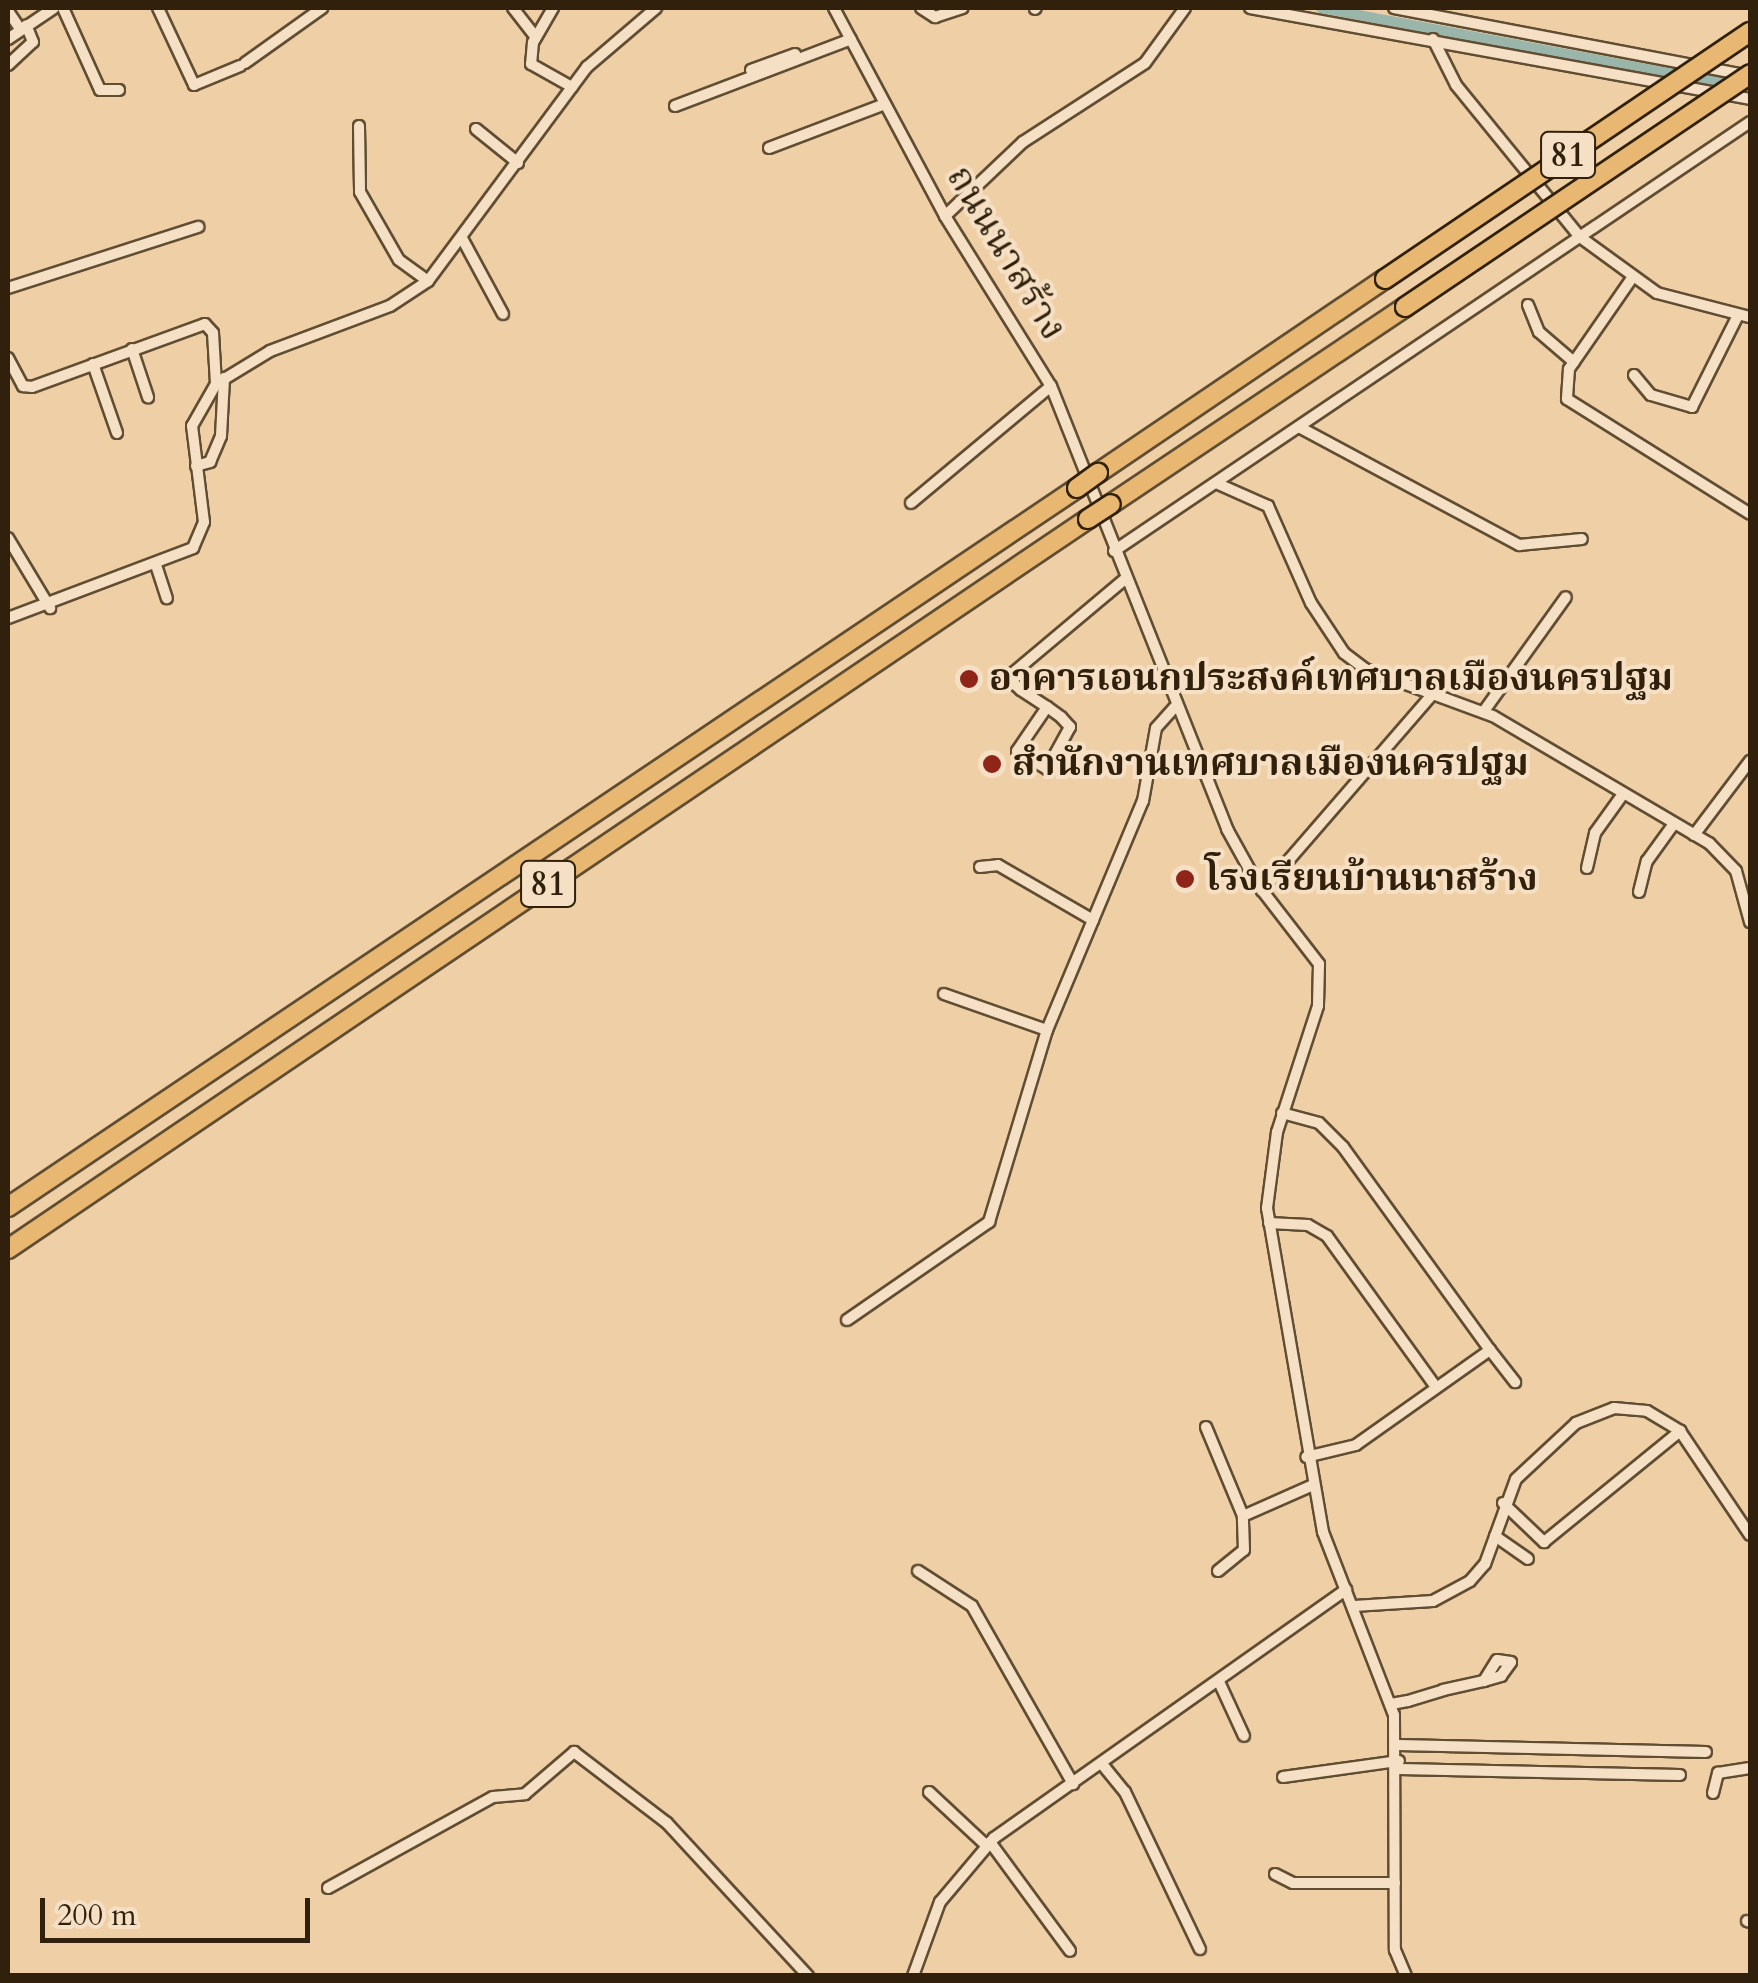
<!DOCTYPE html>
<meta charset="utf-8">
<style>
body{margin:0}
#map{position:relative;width:1758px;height:1983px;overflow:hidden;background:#efd0a6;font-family:Cardo,"Noto Serif Thai",serif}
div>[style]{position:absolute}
.canal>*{height:10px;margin:-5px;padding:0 5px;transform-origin:5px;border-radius:5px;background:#9ab6ab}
.roads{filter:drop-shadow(2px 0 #604d32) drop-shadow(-2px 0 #604d32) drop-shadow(0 2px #604d32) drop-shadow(0 -2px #604d32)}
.street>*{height:10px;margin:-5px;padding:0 5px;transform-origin:5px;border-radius:5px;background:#f5e0c5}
.highway>*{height:18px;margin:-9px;padding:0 9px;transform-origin:9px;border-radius:9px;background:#e8b873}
.bridges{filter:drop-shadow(2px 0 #31210c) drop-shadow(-2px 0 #31210c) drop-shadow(0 2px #31210c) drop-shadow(0 -2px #31210c)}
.highway-bridge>*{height:18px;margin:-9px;padding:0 9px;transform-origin:9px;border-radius:9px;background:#e8b873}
.dots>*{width:28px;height:28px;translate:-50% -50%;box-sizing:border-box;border:5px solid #f5e0c5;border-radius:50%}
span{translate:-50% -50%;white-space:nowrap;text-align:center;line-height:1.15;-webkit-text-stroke:8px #f5e0c5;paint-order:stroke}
.shield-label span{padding:2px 8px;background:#f5e0c5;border:2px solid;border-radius:8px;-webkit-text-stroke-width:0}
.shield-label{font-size:35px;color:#31210c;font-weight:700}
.street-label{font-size:38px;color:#31210c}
.poi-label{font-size:38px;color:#31210c;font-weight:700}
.left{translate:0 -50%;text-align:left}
.frame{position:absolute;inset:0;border:10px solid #31210c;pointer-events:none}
.scale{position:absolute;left:40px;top:1898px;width:270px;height:45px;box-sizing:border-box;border:5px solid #31210c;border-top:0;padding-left:12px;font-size:30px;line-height:35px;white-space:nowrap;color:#31210c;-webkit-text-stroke:8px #f5e0c5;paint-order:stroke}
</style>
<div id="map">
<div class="canal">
<div style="left:1321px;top:8px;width:436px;rotate:10.6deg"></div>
</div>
<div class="roads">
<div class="street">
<div style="left:63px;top:8px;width:90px;rotate:65.7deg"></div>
<div style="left:100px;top:90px;width:19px"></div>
<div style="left:158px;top:8px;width:85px;rotate:64.9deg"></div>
<div style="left:194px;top:85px;width:50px;rotate:-22.4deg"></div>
<div style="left:513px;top:8px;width:37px;rotate:52deg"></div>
<div style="left:553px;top:8px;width:39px;rotate:120deg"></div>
<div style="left:533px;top:42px;width:22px;rotate:95deg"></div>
<div style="left:531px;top:64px;width:47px;rotate:29.3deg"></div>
<div style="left:834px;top:8px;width:236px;rotate:61.9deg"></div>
<div style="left:945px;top:216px;width:200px;rotate:58.1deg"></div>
<div style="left:1051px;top:386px;width:477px;rotate:68.3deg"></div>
<div style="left:1227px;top:829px;width:64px;rotate:61deg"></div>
<div style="left:1258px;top:885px;width:100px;rotate:52.3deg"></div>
<div style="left:1319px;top:964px;width:42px;rotate:91.4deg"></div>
<div style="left:1318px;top:1006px;width:133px;rotate:108deg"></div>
<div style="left:1277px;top:1132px;width:77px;rotate:97.5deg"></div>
<div style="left:1267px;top:1208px;width:329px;rotate:80.2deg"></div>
<div style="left:1323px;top:1532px;width:196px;rotate:68.8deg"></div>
<div style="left:1394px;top:1715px;width:235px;rotate:89.8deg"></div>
<div style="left:1395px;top:1950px;width:28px;rotate:67deg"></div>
<div style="left:921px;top:8px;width:17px;rotate:33deg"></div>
<div style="left:935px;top:17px;width:29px;rotate:-18deg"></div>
<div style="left:1250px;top:8px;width:508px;rotate:10.31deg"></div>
<div style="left:1394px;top:8px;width:358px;rotate:10.8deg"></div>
<div style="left:1035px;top:9px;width:1px;rotate:-45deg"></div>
<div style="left:8px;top:11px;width:22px;rotate:56deg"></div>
<div style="left:8px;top:39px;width:55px;rotate:-34deg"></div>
<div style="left:1433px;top:39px;width:51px;rotate:63.4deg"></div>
<div style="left:1456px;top:85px;width:196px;rotate:50.8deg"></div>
<div style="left:1580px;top:237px;width:95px;rotate:36deg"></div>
<div style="left:1657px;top:293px;width:96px;rotate:14.5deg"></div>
<div style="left:245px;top:63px;width:95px;rotate:-35.5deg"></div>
<div style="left:8px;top:65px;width:34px;rotate:-43deg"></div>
<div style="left:33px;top:42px;width:18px;rotate:-112deg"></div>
<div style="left:751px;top:70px;width:47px;rotate:-20deg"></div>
<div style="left:675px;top:106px;width:188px;rotate:-20.8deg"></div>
<div style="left:359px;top:126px;width:66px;rotate:89.1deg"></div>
<div style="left:360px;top:192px;width:78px;rotate:60.2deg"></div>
<div style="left:399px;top:260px;width:36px;rotate:36deg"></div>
<div style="left:476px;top:129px;width:54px;rotate:39deg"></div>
<div style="left:769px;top:148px;width:124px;rotate:-20.8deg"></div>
<div style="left:945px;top:216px;width:108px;rotate:-43.5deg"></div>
<div style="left:1023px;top:142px;width:145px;rotate:-32.9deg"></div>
<div style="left:1145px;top:63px;width:68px;rotate:-54deg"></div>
<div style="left:463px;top:240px;width:84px;rotate:61.6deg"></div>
<div style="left:1632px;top:278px;width:111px;rotate:124.7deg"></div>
<div style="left:1569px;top:369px;width:30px;rotate:94deg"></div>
<div style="left:1567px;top:399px;width:216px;rotate:32.1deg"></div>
<div style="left:8px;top:288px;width:200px;rotate:-17.8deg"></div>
<div style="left:1528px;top:305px;width:29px;rotate:68deg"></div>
<div style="left:1539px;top:332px;width:46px;rotate:40.6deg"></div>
<div style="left:132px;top:349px;width:51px;rotate:71.6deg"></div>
<div style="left:8px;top:358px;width:32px;rotate:62deg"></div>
<div style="left:23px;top:386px;width:9px;rotate:6deg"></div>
<div style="left:32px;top:387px;width:184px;rotate:-20deg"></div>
<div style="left:205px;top:324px;width:12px;rotate:48deg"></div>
<div style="left:213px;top:333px;width:51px;rotate:86.6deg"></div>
<div style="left:93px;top:364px;width:73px;rotate:70.8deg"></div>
<div style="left:1634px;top:375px;width:26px;rotate:50deg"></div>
<div style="left:1651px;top:395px;width:43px;rotate:16.3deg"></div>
<div style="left:1692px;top:407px;width:103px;rotate:-63.4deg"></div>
<div style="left:1299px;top:427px;width:250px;rotate:28.2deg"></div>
<div style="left:1519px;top:545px;width:63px;rotate:-5.4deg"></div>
<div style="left:196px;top:466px;width:15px;rotate:-16deg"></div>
<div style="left:210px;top:462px;width:28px;rotate:-67deg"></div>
<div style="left:221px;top:436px;width:58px;rotate:-87deg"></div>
<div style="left:1216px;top:483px;width:57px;rotate:23.9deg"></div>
<div style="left:1268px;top:506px;width:106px;rotate:66.1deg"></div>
<div style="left:1311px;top:603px;width:60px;rotate:56.6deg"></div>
<div style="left:1344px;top:653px;width:26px;rotate:37deg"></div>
<div style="left:1365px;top:669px;width:136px;rotate:20.2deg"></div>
<div style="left:1493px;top:716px;width:251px;rotate:30.5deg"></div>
<div style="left:1709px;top:843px;width:39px;rotate:46deg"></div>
<div style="left:1736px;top:871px;width:53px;rotate:74.6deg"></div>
<div style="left:911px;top:503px;width:182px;rotate:-39.9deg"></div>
<div style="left:8px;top:538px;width:82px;rotate:59deg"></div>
<div style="left:1114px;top:551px;width:767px;rotate:-34deg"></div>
<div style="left:156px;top:565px;width:35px;rotate:72deg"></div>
<div style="left:8px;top:618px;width:198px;rotate:-20.7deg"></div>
<div style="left:193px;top:548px;width:28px;rotate:-67deg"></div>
<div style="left:204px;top:522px;width:97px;rotate:-97.1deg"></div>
<div style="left:192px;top:426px;width:48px;rotate:-60.3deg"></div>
<div style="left:216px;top:384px;width:63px;rotate:-31.4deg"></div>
<div style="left:270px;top:351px;width:128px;rotate:-20.6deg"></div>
<div style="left:390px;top:306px;width:45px;rotate:-33.3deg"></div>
<div style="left:428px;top:281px;width:267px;rotate:-53.4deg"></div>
<div style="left:587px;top:67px;width:91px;rotate:-40.5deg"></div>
<div style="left:1047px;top:707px;width:53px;rotate:124.3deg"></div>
<div style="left:1017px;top:751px;width:35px;rotate:31deg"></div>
<div style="left:1047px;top:769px;width:48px;rotate:-61.3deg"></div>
<div style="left:1070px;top:727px;width:13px;rotate:-132deg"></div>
<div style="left:1061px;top:717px;width:17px;rotate:-144deg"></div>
<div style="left:1047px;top:707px;width:31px;rotate:-147deg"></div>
<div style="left:1021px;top:690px;width:9px;rotate:-139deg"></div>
<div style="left:1014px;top:684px;width:11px;rotate:-95deg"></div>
<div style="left:1013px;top:673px;width:146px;rotate:-40deg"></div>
<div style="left:1484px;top:711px;width:140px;rotate:-54.3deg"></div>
<div style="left:1694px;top:835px;width:93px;rotate:-52.9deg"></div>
<div style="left:980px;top:867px;width:18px;rotate:-6deg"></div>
<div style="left:998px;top:865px;width:110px;rotate:30.1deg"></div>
<div style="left:1587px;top:868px;width:36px;rotate:-77deg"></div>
<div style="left:1595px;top:833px;width:48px;rotate:-54.3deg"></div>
<div style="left:1262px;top:891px;width:264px;rotate:-49.1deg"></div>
<div style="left:1639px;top:892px;width:32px;rotate:-76deg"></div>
<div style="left:1647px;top:861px;width:44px;rotate:-54.2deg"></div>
<div style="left:944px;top:994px;width:109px;rotate:19.3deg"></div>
<div style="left:1282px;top:1113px;width:38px;rotate:15deg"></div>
<div style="left:1319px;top:1123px;width:34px;rotate:45deg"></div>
<div style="left:1343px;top:1147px;width:251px;rotate:54.1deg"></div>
<div style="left:1490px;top:1350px;width:164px;rotate:144.7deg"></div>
<div style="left:1356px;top:1445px;width:51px;rotate:166.5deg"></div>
<div style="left:1269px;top:1223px;width:39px;rotate:3deg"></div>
<div style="left:1308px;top:1225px;width:22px;rotate:30deg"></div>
<div style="left:1327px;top:1236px;width:186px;rotate:54.2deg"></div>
<div style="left:847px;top:1320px;width:173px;rotate:-34.6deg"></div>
<div style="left:989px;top:1222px;width:201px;rotate:-73.2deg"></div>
<div style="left:1047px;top:1030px;width:248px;rotate:-67.3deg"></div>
<div style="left:1143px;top:801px;width:74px;rotate:-79.9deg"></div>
<div style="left:1156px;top:728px;width:28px;rotate:-48deg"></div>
<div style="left:1490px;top:1350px;width:41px;rotate:52deg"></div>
<div style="left:1206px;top:1427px;width:96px;rotate:67.4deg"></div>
<div style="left:1243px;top:1516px;width:77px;rotate:-23.9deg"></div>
<div style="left:1503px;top:1503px;width:57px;rotate:43.6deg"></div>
<div style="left:1544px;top:1542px;width:176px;rotate:-39.2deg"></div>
<div style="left:1495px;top:1536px;width:40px;rotate:34.9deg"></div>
<div style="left:918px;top:1571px;width:64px;rotate:32.9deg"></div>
<div style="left:972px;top:1606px;width:205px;rotate:60.4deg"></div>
<div style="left:1218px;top:1571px;width:33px;rotate:-39deg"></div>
<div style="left:1244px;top:1550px;width:34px;rotate:-92deg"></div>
<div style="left:1354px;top:1606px;width:79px;rotate:-3.6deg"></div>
<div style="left:1433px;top:1601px;width:42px;rotate:-28.4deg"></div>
<div style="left:1470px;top:1581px;width:23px;rotate:-49deg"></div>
<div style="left:1485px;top:1564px;width:90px;rotate:-70deg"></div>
<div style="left:1516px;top:1479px;width:82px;rotate:-43deg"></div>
<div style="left:1576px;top:1423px;width:41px;rotate:-21.5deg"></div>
<div style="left:1614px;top:1408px;width:33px;rotate:5deg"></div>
<div style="left:1647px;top:1411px;width:39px;rotate:31deg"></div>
<div style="left:1680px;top:1431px;width:125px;rotate:56.1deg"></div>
<div style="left:1220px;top:1684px;width:57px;rotate:65.2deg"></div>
<div style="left:1391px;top:1704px;width:17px;rotate:-10deg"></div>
<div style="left:1408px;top:1701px;width:37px;rotate:-17deg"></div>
<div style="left:1443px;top:1690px;width:42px;rotate:-12.4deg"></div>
<div style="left:1484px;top:1681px;width:18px;rotate:-16deg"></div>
<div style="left:1501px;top:1676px;width:17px;rotate:-54deg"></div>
<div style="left:1511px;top:1662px;width:14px;rotate:-172deg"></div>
<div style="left:1497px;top:1660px;width:25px;rotate:122deg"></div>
<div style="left:1398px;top:1745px;width:308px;rotate:1.3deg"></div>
<div style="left:1102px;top:1764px;width:36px;rotate:51deg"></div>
<div style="left:1125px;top:1792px;width:174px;rotate:64.5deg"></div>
<div style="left:1399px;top:1769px;width:281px;rotate:1.2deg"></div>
<div style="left:1283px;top:1777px;width:117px;rotate:-7.9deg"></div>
<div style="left:929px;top:1792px;width:79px;rotate:43deg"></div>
<div style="left:1713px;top:1793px;width:21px;rotate:-76deg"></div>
<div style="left:1718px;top:1773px;width:32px;rotate:-9deg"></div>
<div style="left:990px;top:1842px;width:135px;rotate:53.7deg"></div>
<div style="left:1275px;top:1874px;width:20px;rotate:27deg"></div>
<div style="left:1293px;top:1883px;width:102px"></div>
<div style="left:328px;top:1888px;width:188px;rotate:-28.9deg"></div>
<div style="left:493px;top:1797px;width:32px;rotate:-5deg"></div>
<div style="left:525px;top:1794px;width:65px;rotate:-40.6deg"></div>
<div style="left:574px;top:1752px;width:117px;rotate:37.4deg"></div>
<div style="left:667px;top:1823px;width:208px;rotate:47.3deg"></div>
<div style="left:1747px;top:1921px;width:3px;rotate:18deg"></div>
<div style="left:913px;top:1976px;width:79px;rotate:-70deg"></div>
<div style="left:940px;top:1902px;width:84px;rotate:-49.8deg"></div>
<div style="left:994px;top:1838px;width:431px;rotate:-35.2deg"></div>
</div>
<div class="highway">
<div style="left:1098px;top:473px;width:346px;rotate:-34.1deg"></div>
<div style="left:1111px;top:504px;width:354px;rotate:-33.8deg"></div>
<div style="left:8px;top:1207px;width:1288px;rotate:-33.92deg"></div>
<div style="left:8px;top:1249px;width:1304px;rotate:-34.06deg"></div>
</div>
</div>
<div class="bridges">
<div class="highway-bridge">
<div style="left:1385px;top:279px;width:441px;rotate:-34.1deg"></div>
<div style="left:1405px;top:307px;width:416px;rotate:-34deg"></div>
<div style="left:1077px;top:488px;width:26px;rotate:-36deg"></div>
<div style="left:1088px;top:519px;width:27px;rotate:-33deg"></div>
</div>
</div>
<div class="dots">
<div style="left:969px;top:679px;background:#8f2418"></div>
<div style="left:992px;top:764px;background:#8f2418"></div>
<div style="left:1185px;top:879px;background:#8f2418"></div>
</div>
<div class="shield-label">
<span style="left:1568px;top:155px">81</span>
<span style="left:548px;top:884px">81</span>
</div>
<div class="street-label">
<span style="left:1006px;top:253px;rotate:59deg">ถนนนาสร้าง</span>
</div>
<div class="poi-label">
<span class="left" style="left:989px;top:679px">อาคารเอนกประสงค์เทศบาลเมืองนครปฐม</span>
<span class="left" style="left:1012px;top:764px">สำนักงานเทศบาลเมืองนครปฐม</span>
<span class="left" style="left:1205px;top:879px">โรงเรียนบ้านนาสร้าง</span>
</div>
<div class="frame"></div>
<div class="scale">200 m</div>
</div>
